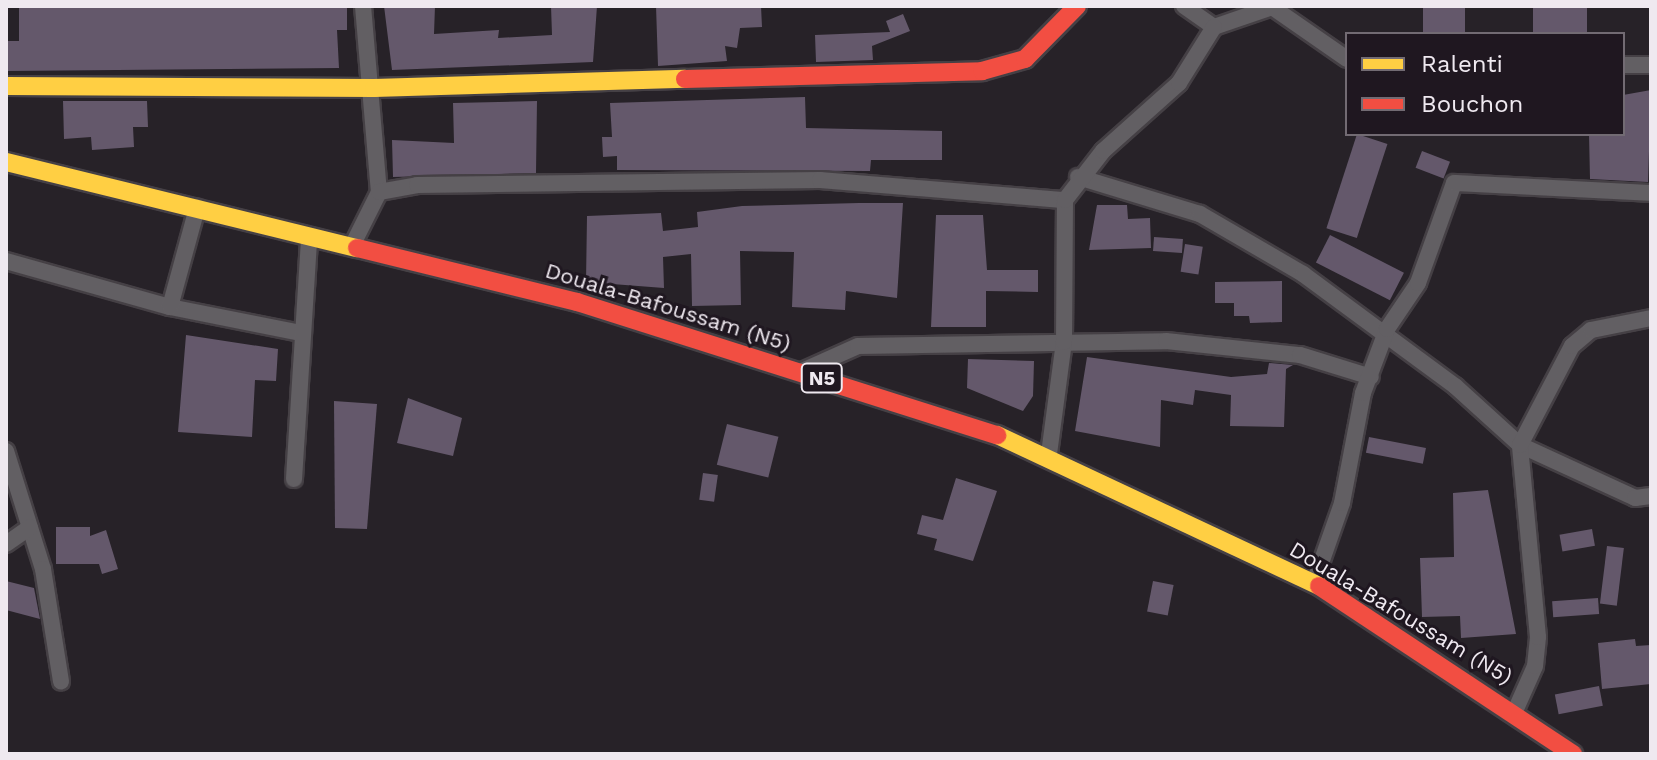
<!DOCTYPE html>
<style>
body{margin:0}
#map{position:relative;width:1657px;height:760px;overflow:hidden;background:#272228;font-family:"Work Sans",sans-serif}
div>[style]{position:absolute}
.building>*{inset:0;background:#64586b;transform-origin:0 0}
.roads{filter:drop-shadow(2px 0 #454045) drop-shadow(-2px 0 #454045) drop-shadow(0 2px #454045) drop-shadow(0 -2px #454045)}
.street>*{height:16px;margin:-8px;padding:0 8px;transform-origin:8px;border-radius:8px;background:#625f63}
.slow>*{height:18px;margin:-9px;padding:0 9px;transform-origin:9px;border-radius:9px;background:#ffcf43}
.jam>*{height:18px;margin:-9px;padding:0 9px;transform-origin:9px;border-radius:9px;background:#f24e42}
span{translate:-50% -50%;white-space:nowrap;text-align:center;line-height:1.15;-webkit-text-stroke:6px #1f1720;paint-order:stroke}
.shield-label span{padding:2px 6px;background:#1f1720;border:2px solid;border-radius:6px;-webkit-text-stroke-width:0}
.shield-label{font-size:20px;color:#efe9f0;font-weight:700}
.street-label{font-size:22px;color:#efe9f0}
.frame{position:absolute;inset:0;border:8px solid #efe9f0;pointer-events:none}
.legend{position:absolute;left:1345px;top:32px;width:280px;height:104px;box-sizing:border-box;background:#1f1720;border:2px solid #726b73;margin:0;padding:10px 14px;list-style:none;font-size:24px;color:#efe9f0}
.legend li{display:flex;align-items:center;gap:16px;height:40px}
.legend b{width:40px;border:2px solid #726b73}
</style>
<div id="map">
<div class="building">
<div style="clip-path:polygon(139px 6px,347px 6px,347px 30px,337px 30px,339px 68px,6px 71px,6px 41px,19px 41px,19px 7px)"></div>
<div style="clip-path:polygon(384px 6px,435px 6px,434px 34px,499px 30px,498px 38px,552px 35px,551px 6px,597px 6px,593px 62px,392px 70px)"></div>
<div style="clip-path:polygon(656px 6px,761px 6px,762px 27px,740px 28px,737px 48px,725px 46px,727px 61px,658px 66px)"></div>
<div style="left:1423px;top:6px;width:42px;height:28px"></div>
<div style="left:1533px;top:6px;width:54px;height:28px"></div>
<div style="clip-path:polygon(903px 14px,910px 31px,872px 46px,873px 60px,816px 62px,815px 35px,890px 32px,886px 21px)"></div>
<div style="clip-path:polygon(1651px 90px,1648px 182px,1590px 179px,1589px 134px,1623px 134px,1623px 95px)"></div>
<div style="clip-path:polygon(805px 97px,806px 128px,942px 131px,942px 160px,871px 160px,870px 171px,617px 170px,617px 156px,603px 157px,602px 137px,612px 137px,610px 103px)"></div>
<div style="clip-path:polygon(63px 101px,147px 101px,148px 127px,133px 127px,134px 147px,92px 150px,91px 137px,64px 139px)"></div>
<div style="clip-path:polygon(537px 101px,536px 173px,393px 177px,392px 140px,454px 143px,453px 103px)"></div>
<div style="left:1357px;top:134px;width:32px;height:99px;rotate:18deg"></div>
<div style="left:1422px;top:151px;width:30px;height:18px;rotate:21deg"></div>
<div style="clip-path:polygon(859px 203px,903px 203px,897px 298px,846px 291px,845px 310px,792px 307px,794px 252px,740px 251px,741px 305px,692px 306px,691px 254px,663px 257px,664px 288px,586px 282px,587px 216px,661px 213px,663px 231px,698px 227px,697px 212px,742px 206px)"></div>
<div style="clip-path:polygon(1097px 205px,1127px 205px,1128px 219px,1150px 218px,1151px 248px,1089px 250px)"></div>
<div style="clip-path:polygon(936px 215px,983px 215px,987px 270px,1038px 270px,1038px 292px,986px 291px,986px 327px,931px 327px)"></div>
<div style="left:1330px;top:235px;width:83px;height:31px;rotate:27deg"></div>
<div style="left:1154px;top:237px;width:29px;height:14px;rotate:4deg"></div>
<div style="left:1185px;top:244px;width:18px;height:28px;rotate:9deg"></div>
<div style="clip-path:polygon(1282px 281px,1282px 322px,1250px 323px,1249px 316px,1234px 316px,1234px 303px,1215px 303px,1215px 282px)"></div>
<div style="clip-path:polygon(186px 335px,278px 349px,276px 381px,255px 380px,252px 437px,178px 432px)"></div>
<div style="clip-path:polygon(1087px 357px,1231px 377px,1267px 374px,1269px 363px,1293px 365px,1286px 369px,1284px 427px,1230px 426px,1231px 395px,1195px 390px,1193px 405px,1161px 400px,1160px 447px,1075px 431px)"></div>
<div style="clip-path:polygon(968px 359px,1034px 361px,1033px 396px,1023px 411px,967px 388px)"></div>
<div style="clip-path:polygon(408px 398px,462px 418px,453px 456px,397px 443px)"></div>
<div style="clip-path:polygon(334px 401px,377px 404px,367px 529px,335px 528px)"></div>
<div style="left:727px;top:424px;width:53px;height:42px;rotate:14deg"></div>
<div style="left:1369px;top:437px;width:58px;height:16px;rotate:11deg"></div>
<div style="left:703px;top:473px;width:15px;height:27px;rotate:8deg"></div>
<div style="clip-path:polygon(956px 478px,997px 491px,973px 561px,934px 550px,937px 539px,917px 534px,922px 515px,943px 520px)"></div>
<div style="clip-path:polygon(1488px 490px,1516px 634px,1461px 638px,1460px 616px,1422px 617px,1420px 558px,1454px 557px,1453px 493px)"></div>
<div style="clip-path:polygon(56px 527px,90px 527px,90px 536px,106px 530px,118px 569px,102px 574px,99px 564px,56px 564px)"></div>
<div style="left:1592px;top:529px;width:17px;height:33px;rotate:80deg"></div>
<div style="left:1607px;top:546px;width:17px;height:58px;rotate:7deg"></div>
<div style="clip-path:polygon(6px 581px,34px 588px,40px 619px,6px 610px)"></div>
<div style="left:1153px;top:581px;width:21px;height:31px;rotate:11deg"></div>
<div style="left:1598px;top:598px;width:16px;height:46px;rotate:86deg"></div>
<div style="clip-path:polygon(1635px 639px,1636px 646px,1651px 645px,1651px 684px,1602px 689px,1598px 643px)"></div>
<div style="left:1599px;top:686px;width:20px;height:45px;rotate:79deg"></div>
</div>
<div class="roads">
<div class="street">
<div style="left:363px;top:6px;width:187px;rotate:85.1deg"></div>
<div style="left:1184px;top:6px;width:37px;rotate:35deg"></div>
<div style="left:1214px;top:27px;width:65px;rotate:-19deg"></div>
<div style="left:1272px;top:7px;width:91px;rotate:34.7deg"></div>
<div style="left:1623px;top:65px;width:28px"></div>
<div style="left:1078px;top:177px;width:127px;rotate:16.9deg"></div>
<div style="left:1200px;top:214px;width:119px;rotate:30.2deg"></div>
<div style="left:1303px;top:274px;width:189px;rotate:36.4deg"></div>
<div style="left:1455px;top:386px;width:88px;rotate:42.2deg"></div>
<div style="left:1520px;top:445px;width:127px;rotate:24.7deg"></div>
<div style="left:1635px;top:498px;width:16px;rotate:-7deg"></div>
<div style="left:352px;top:246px;width:60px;rotate:-63.4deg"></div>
<div style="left:379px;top:192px;width:39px;rotate:-10deg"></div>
<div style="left:417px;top:185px;width:403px;rotate:-0.7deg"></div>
<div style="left:820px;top:180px;width:246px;rotate:4.7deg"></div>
<div style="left:6px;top:261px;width:170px;rotate:15.7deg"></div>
<div style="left:170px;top:307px;width:134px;rotate:11.2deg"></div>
<div style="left:170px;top:307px;width:103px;rotate:-74.7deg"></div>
<div style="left:802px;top:371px;width:61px;rotate:-24.1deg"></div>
<div style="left:858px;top:346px;width:308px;rotate:-0.9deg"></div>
<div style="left:1166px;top:341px;width:135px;rotate:6deg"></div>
<div style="left:1300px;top:355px;width:74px;rotate:17.2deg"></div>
<div style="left:6px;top:451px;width:124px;rotate:72.6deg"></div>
<div style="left:43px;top:569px;width:114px;rotate:80.9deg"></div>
<div style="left:1049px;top:454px;width:113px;rotate:-82.4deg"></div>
<div style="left:1064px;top:342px;width:142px;rotate:-89.6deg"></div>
<div style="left:1065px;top:200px;width:62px;rotate:-52.2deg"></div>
<div style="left:1103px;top:151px;width:102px;rotate:-41.8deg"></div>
<div style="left:1179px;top:83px;width:66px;rotate:-58deg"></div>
<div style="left:294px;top:479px;width:241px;rotate:-86.4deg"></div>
<div style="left:6px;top:544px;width:29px;rotate:-35deg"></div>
<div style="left:1314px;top:583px;width:85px;rotate:-70.7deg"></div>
<div style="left:1342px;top:503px;width:112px;rotate:-79.2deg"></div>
<div style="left:1363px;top:393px;width:68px;rotate:-69.4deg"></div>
<div style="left:1387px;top:329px;width:55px;rotate:-56deg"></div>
<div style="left:1418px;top:283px;width:106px;rotate:-70.2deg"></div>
<div style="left:1454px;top:183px;width:197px;rotate:2.9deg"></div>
<div style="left:1515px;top:711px;width:49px;rotate:-66deg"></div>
<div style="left:1535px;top:666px;width:29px;rotate:-84deg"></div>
<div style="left:1538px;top:637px;width:193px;rotate:-95.4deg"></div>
<div style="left:1520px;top:445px;width:112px;rotate:-62.3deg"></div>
<div style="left:1572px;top:346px;width:25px;rotate:-40deg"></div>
<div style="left:1591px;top:330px;width:61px;rotate:-11.3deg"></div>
</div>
<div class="slow">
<div style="left:6px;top:86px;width:368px;rotate:0.3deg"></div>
<div style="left:374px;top:88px;width:311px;rotate:-1.7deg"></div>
<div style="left:6px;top:162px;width:361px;rotate:13.8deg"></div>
<div style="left:997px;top:435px;width:356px;rotate:25.1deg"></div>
</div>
<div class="jam">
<div style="left:685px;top:79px;width:297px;rotate:-1.5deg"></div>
<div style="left:982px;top:71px;width:45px;rotate:-15.6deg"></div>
<div style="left:1025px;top:59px;width:74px;rotate:-45.5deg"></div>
<div style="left:357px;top:248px;width:227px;rotate:13.8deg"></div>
<div style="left:577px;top:302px;width:441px;rotate:17.6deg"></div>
<div style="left:1319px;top:586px;width:305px;rotate:33.5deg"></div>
</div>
</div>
<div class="shield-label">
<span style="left:822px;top:378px">N5</span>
</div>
<div class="street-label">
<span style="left:668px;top:307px;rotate:17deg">Douala-Bafoussam (N5)</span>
<span style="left:1401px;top:613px;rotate:31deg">Douala-Bafoussam (N5)</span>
</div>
<div class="frame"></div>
<ul class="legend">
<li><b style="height:10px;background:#ffcf43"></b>Ralenti</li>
<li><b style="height:10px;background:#f24e42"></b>Bouchon</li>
</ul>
</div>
